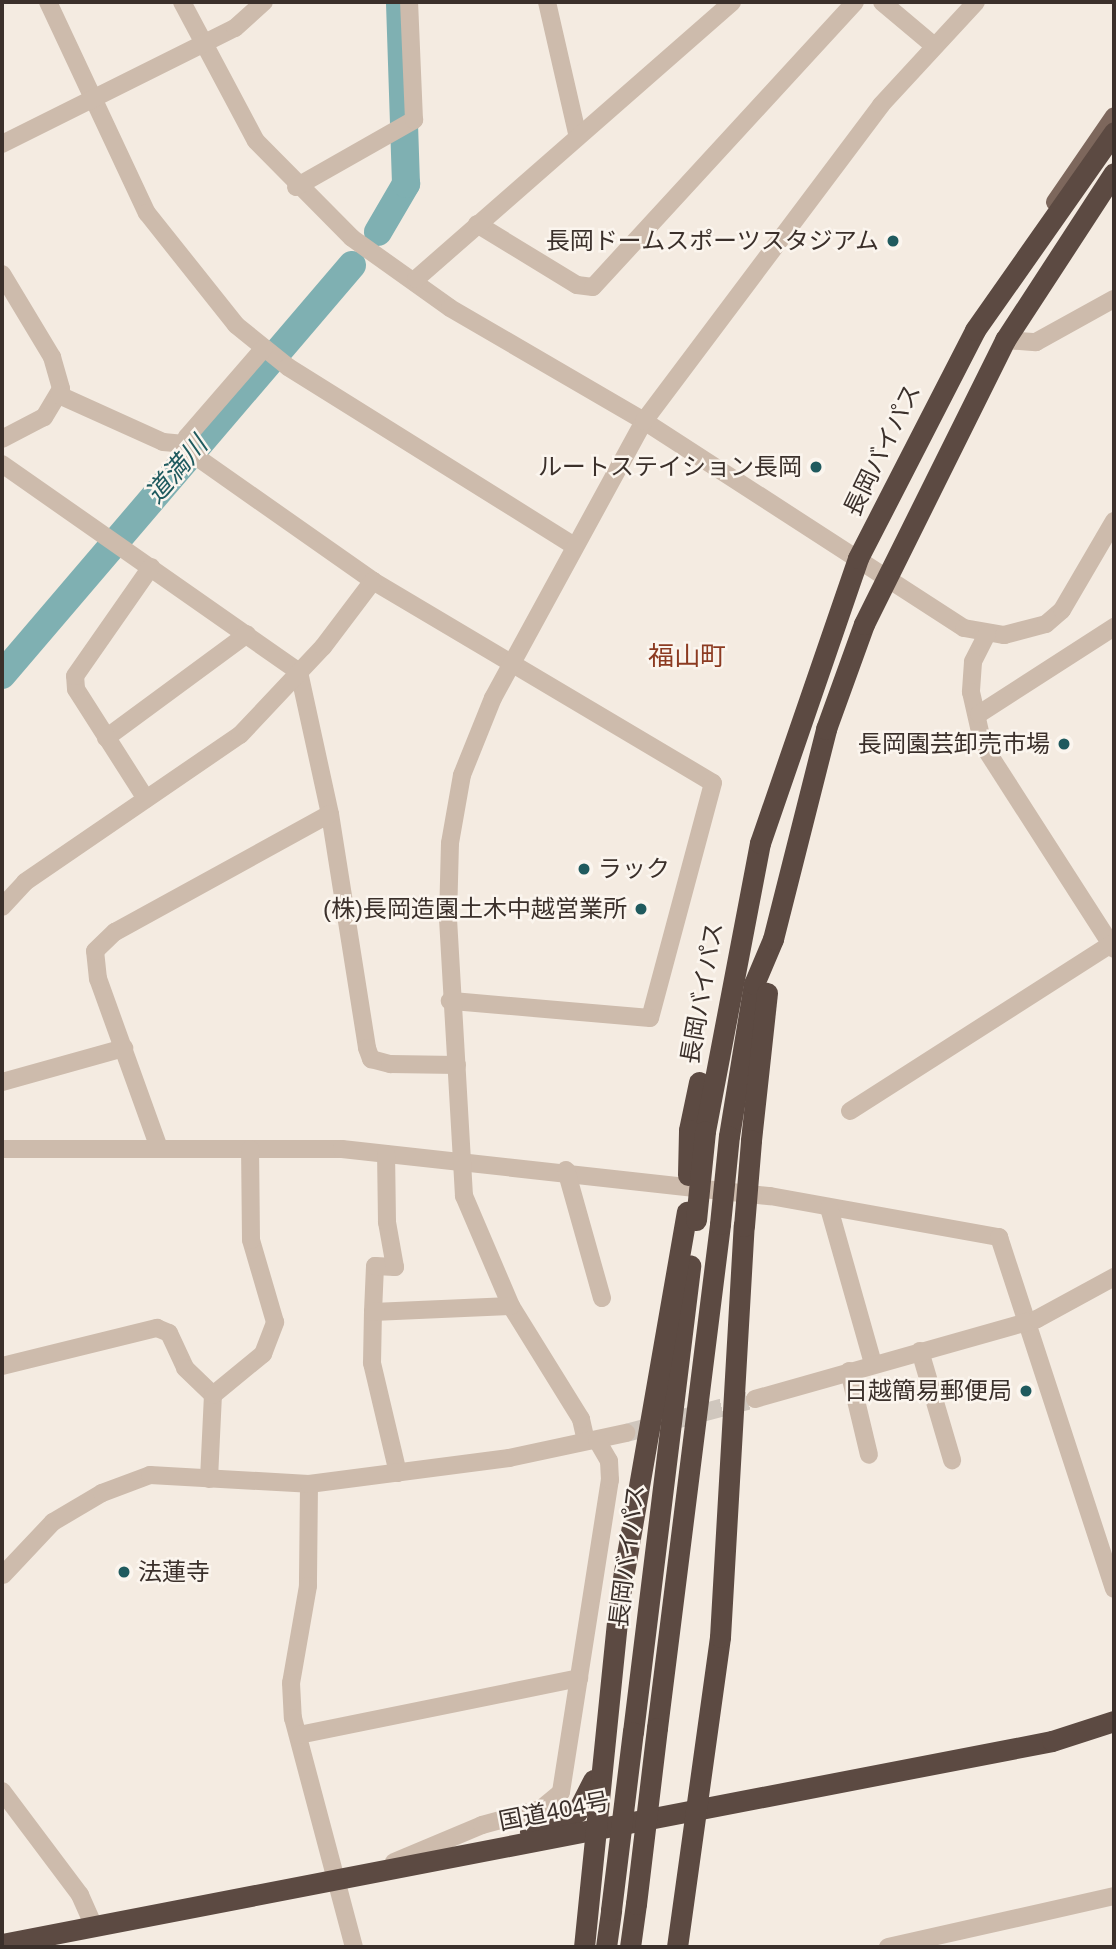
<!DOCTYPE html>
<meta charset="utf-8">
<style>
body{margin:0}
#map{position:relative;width:1116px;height:1949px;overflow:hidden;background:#f4ebe1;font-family:Helvetica,"Noto Sans JP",sans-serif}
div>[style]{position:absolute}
.river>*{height:28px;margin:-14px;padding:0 14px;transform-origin:14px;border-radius:14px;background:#7fb0b2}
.minor-tunnel>*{height:18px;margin-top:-9px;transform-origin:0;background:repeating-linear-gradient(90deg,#cfc6bd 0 18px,transparent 0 27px)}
.minor>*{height:18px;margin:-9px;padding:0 9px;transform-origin:9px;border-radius:9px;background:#cdbbac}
.major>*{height:18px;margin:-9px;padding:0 9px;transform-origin:9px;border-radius:9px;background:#7d675c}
.highway>*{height:21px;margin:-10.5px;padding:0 10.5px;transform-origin:10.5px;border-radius:10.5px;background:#5c4a42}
.highway-bridge>*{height:21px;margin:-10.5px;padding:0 10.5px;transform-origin:10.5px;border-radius:10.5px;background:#5c4a42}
.dots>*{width:19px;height:19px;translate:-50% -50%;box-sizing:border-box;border:4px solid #fbf5ee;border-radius:50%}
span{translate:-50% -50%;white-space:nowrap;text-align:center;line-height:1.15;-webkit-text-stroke:5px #fbf5ee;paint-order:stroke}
.poi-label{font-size:24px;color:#3b302b}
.right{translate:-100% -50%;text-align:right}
.left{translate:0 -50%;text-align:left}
.street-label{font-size:24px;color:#3b302b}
.water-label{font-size:26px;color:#1f5a5e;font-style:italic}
.neighbourhood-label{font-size:26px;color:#8c3b22}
.frame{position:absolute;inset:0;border:4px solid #3b302b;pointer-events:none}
</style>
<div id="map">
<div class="river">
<div style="left:378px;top:232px;width:56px;rotate:-59.7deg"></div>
<div style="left:406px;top:184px;width:182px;rotate:-91.9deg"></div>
<div style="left:2px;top:675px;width:539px;rotate:-49.51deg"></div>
</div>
<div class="minor-tunnel">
<div style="left:626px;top:1433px;width:133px;rotate:-14.8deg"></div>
</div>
<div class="minor">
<div style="left:48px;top:2px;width:233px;rotate:64.9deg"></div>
<div style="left:147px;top:213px;width:143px;rotate:51.5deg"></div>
<div style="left:236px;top:325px;width:67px;rotate:38.9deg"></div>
<div style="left:288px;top:367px;width:337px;rotate:32deg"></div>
<div style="left:182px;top:2px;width:157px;rotate:62deg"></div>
<div style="left:256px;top:141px;width:136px;rotate:45.3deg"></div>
<div style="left:352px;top:238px;width:120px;rotate:35.5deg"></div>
<div style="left:450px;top:308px;width:225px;rotate:30.2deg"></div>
<div style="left:644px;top:421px;width:381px;rotate:32.9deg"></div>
<div style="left:964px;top:628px;width:41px;rotate:9.9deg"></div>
<div style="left:1004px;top:635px;width:43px;rotate:-14.7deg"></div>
<div style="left:1046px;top:624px;width:21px;rotate:-41deg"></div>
<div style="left:1062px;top:610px;width:103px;rotate:-59.7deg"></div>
<div style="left:547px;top:2px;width:134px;rotate:77.1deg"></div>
<div style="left:882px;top:2px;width:67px;rotate:40.1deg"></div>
<div style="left:2px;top:144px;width:260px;rotate:-26.5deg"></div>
<div style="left:235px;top:28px;width:39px;rotate:-42deg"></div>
<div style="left:296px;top:187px;width:136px;rotate:-29.6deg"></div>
<div style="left:414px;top:120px;width:118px;rotate:-92.4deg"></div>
<div style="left:477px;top:224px;width:117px;rotate:31.4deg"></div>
<div style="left:577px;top:285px;width:16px;rotate:7deg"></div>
<div style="left:593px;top:287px;width:387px;rotate:-47.4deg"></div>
<div style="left:2px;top:274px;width:97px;rotate:58.9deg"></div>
<div style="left:52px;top:357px;width:33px;rotate:74deg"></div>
<div style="left:61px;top:389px;width:33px;rotate:121deg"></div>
<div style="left:44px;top:417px;width:47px;rotate:152.4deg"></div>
<div style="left:416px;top:279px;width:420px;rotate:-41.2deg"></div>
<div style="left:1005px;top:340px;width:31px;rotate:4deg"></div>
<div style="left:1036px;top:342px;width:89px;rotate:-28.9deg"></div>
<div style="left:264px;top:348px;width:118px;rotate:130.9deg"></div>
<div style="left:187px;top:437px;width:16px;rotate:76deg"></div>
<div style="left:191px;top:453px;width:223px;rotate:35.1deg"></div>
<div style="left:373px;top:581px;width:395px;rotate:30.7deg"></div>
<div style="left:713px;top:783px;width:243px;rotate:105deg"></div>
<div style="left:650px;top:1018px;width:201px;rotate:-175.1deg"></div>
<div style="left:59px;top:395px;width:114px;rotate:24.3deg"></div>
<div style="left:163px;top:442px;width:24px;rotate:5deg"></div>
<div style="left:2px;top:464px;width:363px;rotate:35deg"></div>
<div style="left:299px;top:672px;width:145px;rotate:77.7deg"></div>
<div style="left:330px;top:814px;width:237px;rotate:81deg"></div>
<div style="left:367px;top:1048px;width:12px;rotate:70deg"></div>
<div style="left:371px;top:1059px;width:20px;rotate:15deg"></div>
<div style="left:390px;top:1064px;width:67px;rotate:0.9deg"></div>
<div style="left:987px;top:634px;width:31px;rotate:117deg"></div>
<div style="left:973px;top:662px;width:30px;rotate:94deg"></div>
<div style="left:971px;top:692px;width:54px;rotate:77.2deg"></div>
<div style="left:983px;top:745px;width:242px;rotate:57.3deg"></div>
<div style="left:979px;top:714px;width:161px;rotate:-32.8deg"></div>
<div style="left:106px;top:738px;width:175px;rotate:-36.4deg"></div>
<div style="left:146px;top:799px;width:130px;rotate:-122.5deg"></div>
<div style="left:76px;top:689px;width:13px;rotate:-94deg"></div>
<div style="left:75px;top:676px;width:133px;rotate:-55.1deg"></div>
<div style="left:2px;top:907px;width:34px;rotate:-47deg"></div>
<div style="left:25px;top:882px;width:260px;rotate:-34.4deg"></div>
<div style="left:240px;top:735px;width:121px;rotate:-46.7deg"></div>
<div style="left:323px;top:647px;width:83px;rotate:-52.9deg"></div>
<div style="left:2px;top:1082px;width:127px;rotate:-15.6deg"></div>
<div style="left:850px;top:1111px;width:310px;rotate:-32.6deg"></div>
<div style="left:159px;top:1148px;width:180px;rotate:-109.8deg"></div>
<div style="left:98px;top:979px;width:28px;rotate:-96deg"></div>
<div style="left:95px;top:951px;width:28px;rotate:-44deg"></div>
<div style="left:115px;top:932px;width:245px;rotate:-28.8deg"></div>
<div style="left:2px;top:1149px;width:340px"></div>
<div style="left:342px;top:1149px;width:431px;rotate:6.3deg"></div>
<div style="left:770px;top:1196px;width:233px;rotate:10.2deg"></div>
<div style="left:999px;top:1237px;width:370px;rotate:71.9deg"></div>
<div style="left:566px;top:1170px;width:133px;rotate:74.3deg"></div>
<div style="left:829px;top:1208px;width:161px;rotate:74.2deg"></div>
<div style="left:373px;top:1312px;width:46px;rotate:-87.5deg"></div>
<div style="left:375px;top:1266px;width:20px;rotate:3deg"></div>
<div style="left:395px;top:1267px;width:46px;rotate:-100.1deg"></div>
<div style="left:387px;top:1222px;width:68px;rotate:-90.8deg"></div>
<div style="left:920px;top:1351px;width:114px;rotate:73.6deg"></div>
<div style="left:2px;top:1366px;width:160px;rotate:-13.8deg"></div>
<div style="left:157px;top:1328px;width:13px;rotate:23deg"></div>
<div style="left:169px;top:1333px;width:38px;rotate:65deg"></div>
<div style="left:185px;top:1368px;width:39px;rotate:44deg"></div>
<div style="left:849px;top:1371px;width:86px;rotate:76.6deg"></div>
<div style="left:755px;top:1399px;width:293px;rotate:-15.8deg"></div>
<div style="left:1037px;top:1319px;width:88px;rotate:-28.6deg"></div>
<div style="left:586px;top:1441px;width:23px;rotate:-103deg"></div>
<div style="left:581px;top:1419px;width:133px;rotate:-121.8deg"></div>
<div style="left:511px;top:1306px;width:120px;rotate:-113.1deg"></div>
<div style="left:464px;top:1196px;width:277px;rotate:-93.3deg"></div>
<div style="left:448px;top:919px;width:76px;rotate:-88.5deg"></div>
<div style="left:450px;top:843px;width:69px;rotate:-80deg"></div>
<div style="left:462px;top:775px;width:83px;rotate:-68.1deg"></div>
<div style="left:493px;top:698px;width:315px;rotate:-61.4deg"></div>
<div style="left:644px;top:421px;width:395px;rotate:-53.1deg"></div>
<div style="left:881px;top:105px;width:140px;rotate:-47.3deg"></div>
<div style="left:398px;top:1473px;width:113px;rotate:-103.3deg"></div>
<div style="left:372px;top:1363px;width:51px;rotate:-88.9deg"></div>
<div style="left:373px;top:1312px;width:138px;rotate:-2.5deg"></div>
<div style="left:209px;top:1479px;width:84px;rotate:-87.3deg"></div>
<div style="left:213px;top:1395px;width:65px;rotate:-39.4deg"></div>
<div style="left:263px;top:1354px;width:34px;rotate:-69deg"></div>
<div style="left:275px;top:1322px;width:85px;rotate:-106.3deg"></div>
<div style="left:251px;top:1240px;width:91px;rotate:-90.6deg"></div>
<div style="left:309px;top:1484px;width:102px;rotate:90.6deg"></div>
<div style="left:308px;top:1586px;width:98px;rotate:99.9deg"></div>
<div style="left:291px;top:1683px;width:35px;rotate:87deg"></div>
<div style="left:293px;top:1718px;width:237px;rotate:75.1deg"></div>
<div style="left:3px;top:1575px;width:73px;rotate:-46.7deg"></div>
<div style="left:53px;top:1522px;width:57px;rotate:-30.6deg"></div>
<div style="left:102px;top:1493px;width:51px;rotate:-20.6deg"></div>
<div style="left:150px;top:1475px;width:159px;rotate:3.2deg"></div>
<div style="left:309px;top:1484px;width:202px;rotate:-7.4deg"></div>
<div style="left:509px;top:1458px;width:120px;rotate:-12.1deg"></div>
<div style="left:299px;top:1735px;width:286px;rotate:-11.5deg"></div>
<div style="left:2px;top:1791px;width:130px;rotate:53.1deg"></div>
<div style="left:80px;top:1895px;width:35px;rotate:66deg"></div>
<div style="left:394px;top:1862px;width:95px;rotate:-22.8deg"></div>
<div style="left:482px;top:1825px;width:61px;rotate:-15.2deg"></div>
<div style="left:541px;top:1809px;width:26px;rotate:-40deg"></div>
<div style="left:561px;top:1792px;width:316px;rotate:-81.1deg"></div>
<div style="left:610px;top:1480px;width:19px;rotate:-93deg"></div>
<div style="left:609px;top:1461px;width:24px;rotate:-120deg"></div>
<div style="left:888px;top:1947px;width:232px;rotate:-12.7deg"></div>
</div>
<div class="major">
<div style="left:1055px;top:202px;width:104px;rotate:-55.5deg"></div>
</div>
<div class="highway">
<div style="left:689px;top:1130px;width:49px;rotate:-78.2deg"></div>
<div style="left:705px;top:1131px;width:293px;rotate:-79.2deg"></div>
<div style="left:760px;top:843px;width:301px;rotate:-71deg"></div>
<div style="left:858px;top:558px;width:256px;rotate:-62.8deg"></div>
<div style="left:975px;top:330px;width:242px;rotate:-54.9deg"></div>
<div style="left:729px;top:1136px;width:154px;rotate:-80.7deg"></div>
<div style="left:754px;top:984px;width:49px;rotate:-67.1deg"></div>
<div style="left:773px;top:939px;width:217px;rotate:-75.8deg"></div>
<div style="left:826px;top:729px;width:112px;rotate:-70.1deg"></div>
<div style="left:864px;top:624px;width:317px;rotate:-63.6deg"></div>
<div style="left:1005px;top:340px;width:199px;rotate:-56.9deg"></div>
<div style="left:751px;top:1140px;width:148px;rotate:-83.8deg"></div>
<div style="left:657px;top:1728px;width:508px;rotate:-82.87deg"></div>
<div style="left:633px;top:1732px;width:470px;rotate:-83deg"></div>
<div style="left:530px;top:1831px;width:51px;rotate:-22deg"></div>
<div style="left:577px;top:1812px;width:36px;rotate:-63deg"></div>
<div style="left:2px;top:1944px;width:1069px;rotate:-10.94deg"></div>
<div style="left:1052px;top:1741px;width:65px;rotate:-17.9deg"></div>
<div style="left:584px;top:1947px;width:354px;rotate:-84.2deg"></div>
<div style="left:620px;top:1595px;width:389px;rotate:-80.1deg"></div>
<div style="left:606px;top:1947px;width:37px;rotate:-82deg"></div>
<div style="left:630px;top:1947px;width:43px;rotate:-82.1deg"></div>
<div style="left:677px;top:1947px;width:313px;rotate:-82.1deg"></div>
<div style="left:720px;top:1637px;width:412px;rotate:-86.7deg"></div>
</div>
<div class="highway-bridge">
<div style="left:688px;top:1175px;width:45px;rotate:-88.7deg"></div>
<div style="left:696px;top:1220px;width:89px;rotate:-84.2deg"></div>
<div style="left:720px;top:1224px;width:88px;rotate:-84.2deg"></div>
<div style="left:744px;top:1226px;width:86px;rotate:-85.3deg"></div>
<div style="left:636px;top:1904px;width:177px;rotate:-83.2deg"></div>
<div style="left:611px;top:1910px;width:179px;rotate:-83deg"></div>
</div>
<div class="dots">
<div style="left:893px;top:241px;background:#1f5a5e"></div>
<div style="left:816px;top:467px;background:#1f5a5e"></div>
<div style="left:1064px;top:744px;background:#1f5a5e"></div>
<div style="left:584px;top:869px;background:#1f5a5e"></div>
<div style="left:641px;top:909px;background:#1f5a5e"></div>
<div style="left:1026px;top:1391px;background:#1f5a5e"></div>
<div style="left:124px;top:1572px;background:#1f5a5e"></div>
</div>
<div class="poi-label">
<span class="right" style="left:879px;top:241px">長岡ドームスポーツスタジアム</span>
<span class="right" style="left:802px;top:467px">ルートステイション長岡</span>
<span class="right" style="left:1050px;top:744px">長岡園芸卸売市場</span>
<span class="left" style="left:598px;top:869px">ラック</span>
<span class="right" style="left:627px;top:909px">(株)長岡造園土木中越営業所</span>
<span class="right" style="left:1012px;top:1391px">日越簡易郵便局</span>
<span class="left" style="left:138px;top:1572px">法蓮寺</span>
</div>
<div class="street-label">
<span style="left:882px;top:450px;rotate:-64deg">長岡バイパス</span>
<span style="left:702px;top:993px;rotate:-80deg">長岡バイパス</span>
<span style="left:627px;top:1556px;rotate:-83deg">長岡バイパス</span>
<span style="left:554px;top:1811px;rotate:-11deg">国道404号</span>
</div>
<div class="water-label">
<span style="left:177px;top:470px;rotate:-49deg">道満川</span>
</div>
<div class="neighbourhood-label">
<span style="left:687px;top:657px">福山町</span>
</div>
<div class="frame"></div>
</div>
